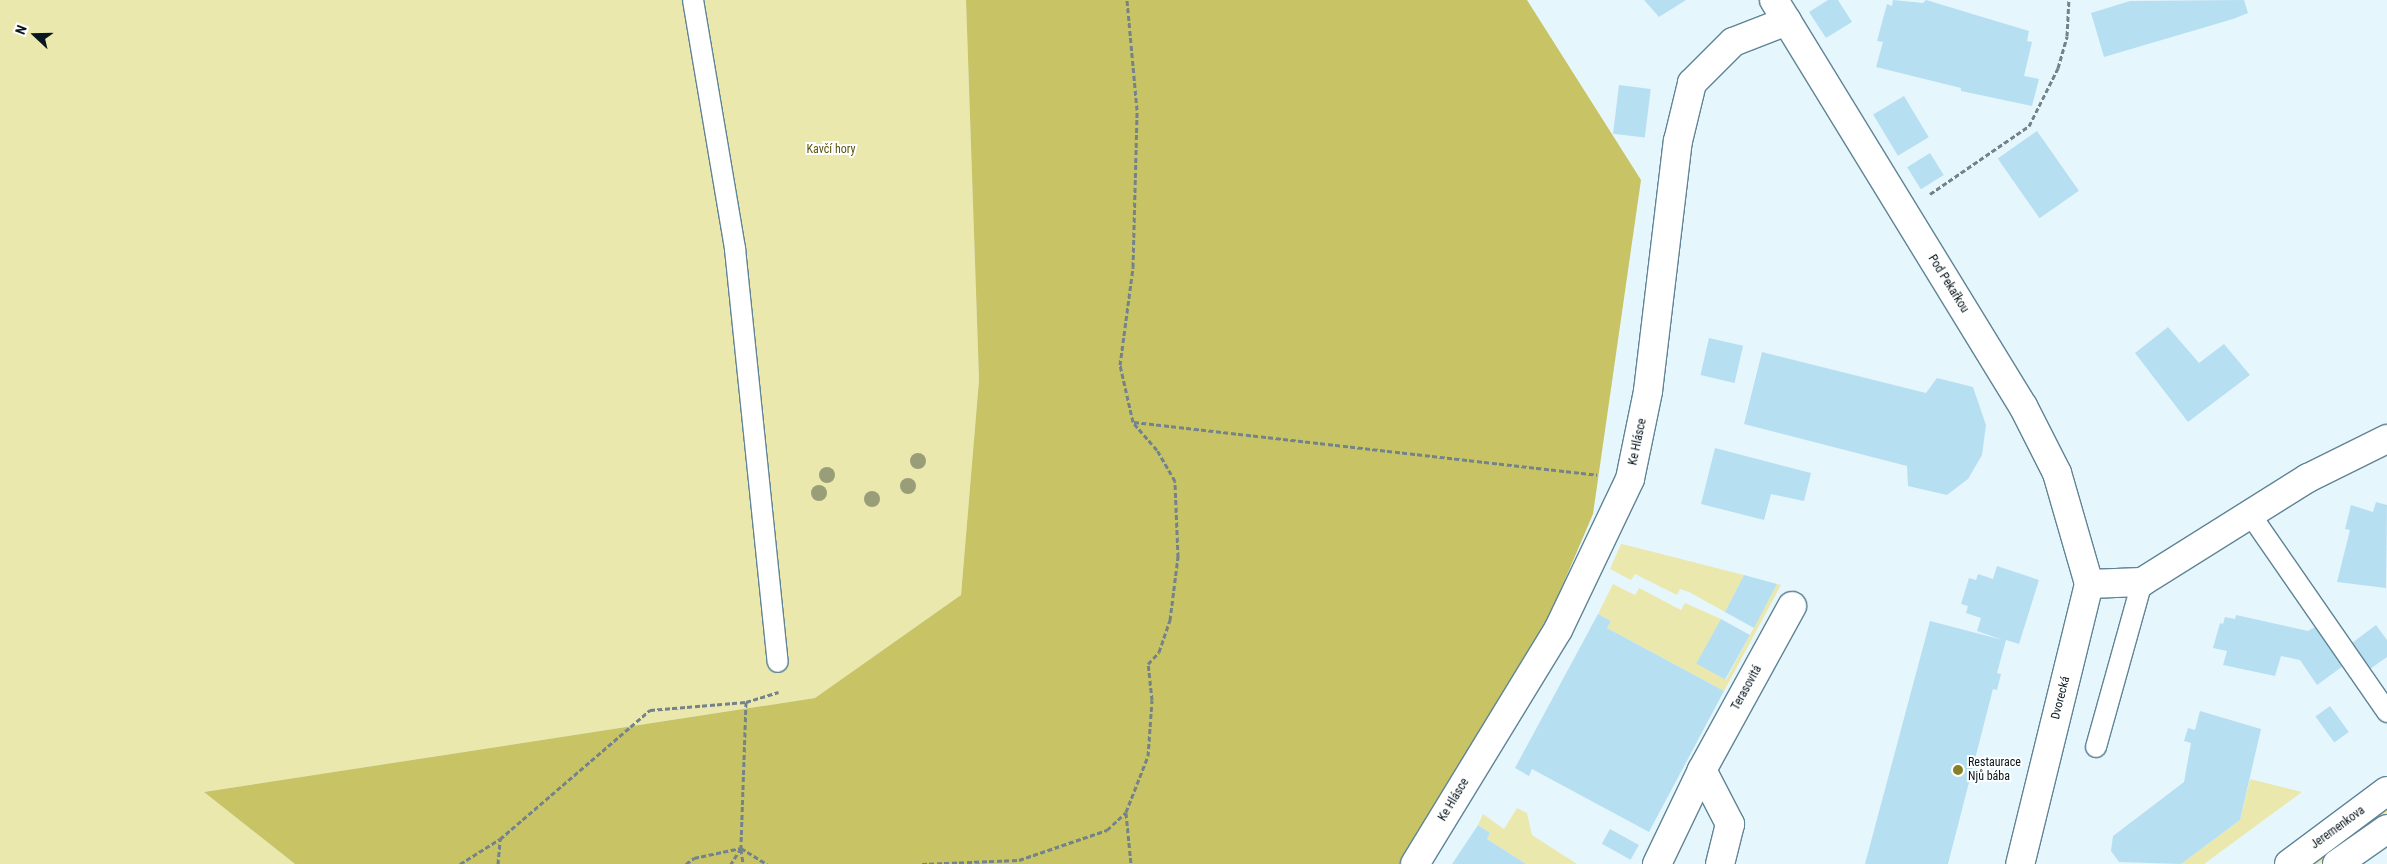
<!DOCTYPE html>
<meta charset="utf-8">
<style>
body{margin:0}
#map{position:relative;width:2387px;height:864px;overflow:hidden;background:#e6f6fd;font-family:"Roboto Condensed",sans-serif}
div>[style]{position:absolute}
.green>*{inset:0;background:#eae8ad}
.forest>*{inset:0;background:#c8c365}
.building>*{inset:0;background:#b7dff2;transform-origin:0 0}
.path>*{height:3px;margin-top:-1.5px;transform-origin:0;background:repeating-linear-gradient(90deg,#74838a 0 5px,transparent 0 7.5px)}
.roads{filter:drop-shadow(1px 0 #5f8496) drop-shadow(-1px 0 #5f8496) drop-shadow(0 1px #5f8496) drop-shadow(0 -1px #5f8496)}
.lane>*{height:20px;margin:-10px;padding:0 10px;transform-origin:10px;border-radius:10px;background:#fff}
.street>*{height:28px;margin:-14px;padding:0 14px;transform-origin:14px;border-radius:14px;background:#fff}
.secondary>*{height:28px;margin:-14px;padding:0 14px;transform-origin:14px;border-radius:14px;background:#fff}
.trees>*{width:16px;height:16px;margin:-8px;border-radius:50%;background:#999e79}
.dots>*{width:14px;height:14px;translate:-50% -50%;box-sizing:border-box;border:2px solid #fff;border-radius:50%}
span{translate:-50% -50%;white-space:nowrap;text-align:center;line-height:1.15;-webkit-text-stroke:4px #fff;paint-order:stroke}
.park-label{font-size:12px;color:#5a560d}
.street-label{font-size:12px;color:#08161d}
.poi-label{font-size:12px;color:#08161d}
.left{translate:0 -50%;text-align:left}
.north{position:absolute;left:10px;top:10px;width:50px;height:50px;-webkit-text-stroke:4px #fff;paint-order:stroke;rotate:291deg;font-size:14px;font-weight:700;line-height:20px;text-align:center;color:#08161d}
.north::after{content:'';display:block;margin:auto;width:18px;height:22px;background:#08161d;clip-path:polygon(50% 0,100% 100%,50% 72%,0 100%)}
</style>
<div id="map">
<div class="green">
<div style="clip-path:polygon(0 0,966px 0,979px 380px,961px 595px,815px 698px,204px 792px,295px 864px,0 864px)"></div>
<div style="clip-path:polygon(1621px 544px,1626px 545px,1744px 575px,1725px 612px,1689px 592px,1680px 589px,1677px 595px,1635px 574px,1631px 580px,1610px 569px)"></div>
<div style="clip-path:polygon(1613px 584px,1635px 595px,1639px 588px,1681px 610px,1685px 603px,1721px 619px,1697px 663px,1726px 680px,1777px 584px,1781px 585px,1724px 691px,1607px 628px,1611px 621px,1598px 614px)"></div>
<div style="clip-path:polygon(2250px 779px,2302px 792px,2204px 864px,2181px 864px,2240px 820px)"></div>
<div style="clip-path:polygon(1517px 808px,1527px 813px,1532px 835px,1577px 864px,1526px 864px,1487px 839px,1490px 833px,1478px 825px,1483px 814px,1504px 829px)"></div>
<div style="clip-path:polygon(2387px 808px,2387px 817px,2319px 864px,2306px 864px)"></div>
</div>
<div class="forest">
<div style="clip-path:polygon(966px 0,1527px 0,1641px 180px,1593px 514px,1543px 631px,1402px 864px,295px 864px,204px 792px,815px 698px,961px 595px,979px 380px)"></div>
</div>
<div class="building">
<div style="clip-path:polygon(1644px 0,1686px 0,1659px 17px)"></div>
<div style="clip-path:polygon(1828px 0,1838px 0,1852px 22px,1826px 38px,1809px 12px)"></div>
<div style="clip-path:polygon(1893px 0,1923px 3px,1926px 0,2029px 31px,2027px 41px,2032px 42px,2024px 76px,2039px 79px,2032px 106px,1961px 91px,1961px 88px,1876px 67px,1883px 42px,1877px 41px,1887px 4px,1892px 6px)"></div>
<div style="clip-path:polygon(2244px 0,2248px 13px,2233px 19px,2104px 57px,2091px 13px,2130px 1px)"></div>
<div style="left:1619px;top:85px;width:32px;height:49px;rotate:7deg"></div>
<div style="left:1904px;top:96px;width:48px;height:36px;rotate:59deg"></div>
<div style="left:2037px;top:131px;width:73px;height:48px;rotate:55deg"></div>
<div style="left:1930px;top:153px;width:26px;height:27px;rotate:58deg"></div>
<div style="clip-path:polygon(2168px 327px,2199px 363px,2224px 344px,2250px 375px,2188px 422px,2135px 353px)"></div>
<div style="left:1709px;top:338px;width:35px;height:38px;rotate:13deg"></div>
<div style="clip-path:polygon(1762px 352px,1926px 393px,1937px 378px,1973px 387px,1986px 425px,1982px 455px,1968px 479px,1947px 495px,1908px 486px,1907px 466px,1744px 424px)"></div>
<div style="clip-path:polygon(1715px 448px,1811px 473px,1804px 501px,1771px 494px,1764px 520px,1701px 504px)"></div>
<div style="clip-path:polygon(2376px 502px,2387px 505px,2386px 588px,2337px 582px,2350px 530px,2345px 529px,2351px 505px,2373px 512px)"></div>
<div style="clip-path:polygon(1997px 566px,2039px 580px,2019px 644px,2006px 640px,1997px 673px,2001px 674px,1997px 690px,1993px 689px,1948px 864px,1865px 864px,1930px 621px,2003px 640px,1977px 631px,1981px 618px,1966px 613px,1968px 606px,1961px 604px,1969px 578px,1976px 580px,1978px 574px,1993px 579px)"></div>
<div style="clip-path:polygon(1744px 575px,1777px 584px,1754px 628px,1725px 612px)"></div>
<div style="clip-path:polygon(1598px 614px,1611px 621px,1607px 628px,1724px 691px,1649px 832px,1532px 769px,1529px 776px,1515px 768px)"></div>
<div style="clip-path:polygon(2236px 615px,2308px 631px,2315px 627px,2343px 666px,2317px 685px,2300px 660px,2281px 656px,2275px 676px,2223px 665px,2227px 651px,2213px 648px,2220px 623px,2223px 624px,2225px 617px,2235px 619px)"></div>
<div style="left:1721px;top:619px;width:33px;height:51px;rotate:29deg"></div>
<div style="clip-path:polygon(2376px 625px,2387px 640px,2387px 657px,2370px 669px,2352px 643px)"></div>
<div style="left:2330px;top:706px;width:32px;height:18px;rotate:54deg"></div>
<div style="clip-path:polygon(2200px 711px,2261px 729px,2240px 820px,2181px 864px,2119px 862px,2111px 851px,2113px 836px,2184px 782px,2191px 743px,2184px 741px,2188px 728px,2195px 730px)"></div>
<div style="clip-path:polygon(1478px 825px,1490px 833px,1487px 839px,1526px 864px,1452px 864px)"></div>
<div style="left:1610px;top:829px;width:33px;height:17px;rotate:29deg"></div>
</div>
<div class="path">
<div style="left:1930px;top:194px;width:120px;rotate:-34.5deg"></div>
<div style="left:2029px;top:126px;width:65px;rotate:-63.4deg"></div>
<div style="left:2058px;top:68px;width:33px;rotate:-74deg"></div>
<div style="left:2067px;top:36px;width:36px;rotate:-87deg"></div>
<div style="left:1134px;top:422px;width:466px;rotate:6.5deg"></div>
<div style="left:746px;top:702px;width:34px;rotate:-17deg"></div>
<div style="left:1126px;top:813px;width:51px;rotate:84.4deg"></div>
<div style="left:741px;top:849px;width:15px;rotate:82deg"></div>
<div style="left:460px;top:864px;width:47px;rotate:-32deg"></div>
<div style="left:500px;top:839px;width:198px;rotate:-40.7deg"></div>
<div style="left:650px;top:710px;width:96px;rotate:-4.8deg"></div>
<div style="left:746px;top:702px;width:146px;rotate:92deg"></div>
<div style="left:741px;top:848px;width:19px;rotate:122deg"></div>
<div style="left:498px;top:864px;width:25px;rotate:-85deg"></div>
<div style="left:686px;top:864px;width:10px;rotate:-37deg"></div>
<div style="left:694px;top:858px;width:48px;rotate:-12deg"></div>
<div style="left:741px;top:848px;width:31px;rotate:32deg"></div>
<div style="left:922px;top:864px;width:97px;rotate:-2.4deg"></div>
<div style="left:1019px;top:860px;width:93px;rotate:-18.8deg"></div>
<div style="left:1107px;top:830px;width:26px;rotate:-43deg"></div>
<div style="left:1126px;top:812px;width:60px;rotate:-68.6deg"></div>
<div style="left:1148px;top:756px;width:56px;rotate:-85.9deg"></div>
<div style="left:1152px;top:700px;width:36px;rotate:-96deg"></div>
<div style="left:1148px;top:664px;width:16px;rotate:-47deg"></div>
<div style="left:1159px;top:652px;width:34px;rotate:-71deg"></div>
<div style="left:1170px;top:620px;width:64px;rotate:-82.8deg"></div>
<div style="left:1178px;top:557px;width:76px;rotate:-92.3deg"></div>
<div style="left:1175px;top:481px;width:36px;rotate:-120deg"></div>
<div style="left:1157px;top:450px;width:37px;rotate:-131deg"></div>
<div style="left:1133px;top:422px;width:58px;rotate:-102.8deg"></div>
<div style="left:1120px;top:365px;width:99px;rotate:-82.4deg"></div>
<div style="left:1133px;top:267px;width:157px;rotate:-88.5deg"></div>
<div style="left:1137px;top:110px;width:110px;rotate:-95.2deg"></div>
</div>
<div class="roads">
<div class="lane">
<div style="left:693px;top:0;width:253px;rotate:80.4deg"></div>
<div style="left:735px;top:249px;width:415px;rotate:84.1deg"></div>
<div style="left:2250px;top:514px;width:241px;rotate:55.3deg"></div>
<div style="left:2096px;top:747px;width:171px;rotate:-74.4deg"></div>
</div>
<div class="street">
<div style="left:1774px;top:0;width:476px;rotate:58.5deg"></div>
<div style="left:2023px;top:406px;width:75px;rotate:63.1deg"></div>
<div style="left:2057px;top:473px;width:116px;rotate:73.9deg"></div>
<div style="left:2089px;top:584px;width:288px;rotate:103.8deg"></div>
<div style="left:2089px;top:584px;width:53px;rotate:-2.2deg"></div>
<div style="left:2142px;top:582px;width:196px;rotate:-32.1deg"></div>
<div style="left:2308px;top:478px;width:88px;rotate:-26.3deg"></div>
<div style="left:1702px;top:770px;width:61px;rotate:62.6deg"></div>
<div style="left:1730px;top:824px;width:41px;rotate:104deg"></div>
<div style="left:1415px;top:864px;width:274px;rotate:-58.6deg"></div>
<div style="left:1558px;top:630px;width:167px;rotate:-64.5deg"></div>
<div style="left:1630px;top:479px;width:90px;rotate:-78.4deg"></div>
<div style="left:1648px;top:391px;width:252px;rotate:-83.2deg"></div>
<div style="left:1678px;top:141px;width:60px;rotate:-76.4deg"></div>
<div style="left:1692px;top:83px;width:58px;rotate:-45deg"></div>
<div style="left:1733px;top:42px;width:58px;rotate:-21.3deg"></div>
<div style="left:1657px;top:864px;width:104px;rotate:-64.4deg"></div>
<div style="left:1702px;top:770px;width:187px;rotate:-61.2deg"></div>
</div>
<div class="secondary">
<div style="left:2289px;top:864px;width:122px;rotate:-36.7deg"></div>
<div style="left:2337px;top:864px;width:61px;rotate:-35deg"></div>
</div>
</div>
<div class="trees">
<div style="left:918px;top:461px"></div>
<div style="left:827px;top:475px"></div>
<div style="left:908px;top:486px"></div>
<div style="left:819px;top:493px"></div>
<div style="left:872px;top:499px"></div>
</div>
<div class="dots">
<div style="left:1958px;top:770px;background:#868128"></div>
</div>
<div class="park-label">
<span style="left:831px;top:150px">Kavčí hory</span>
</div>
<div class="street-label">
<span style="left:1948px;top:284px;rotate:58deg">Pod Pekařkou</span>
<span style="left:1638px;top:442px;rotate:-78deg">Ke Hlásce</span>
<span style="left:1747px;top:688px;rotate:-61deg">Terasovitá</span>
<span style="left:2061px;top:698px;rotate:-76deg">Dvorecká</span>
<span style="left:1454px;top:800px;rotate:-59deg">Ke Hlásce</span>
<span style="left:2338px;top:828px;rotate:-36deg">Jeremenkova</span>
</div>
<div class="poi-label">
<span class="left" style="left:1968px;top:770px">Restaurace<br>Njů bába</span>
</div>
<div class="north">N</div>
</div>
